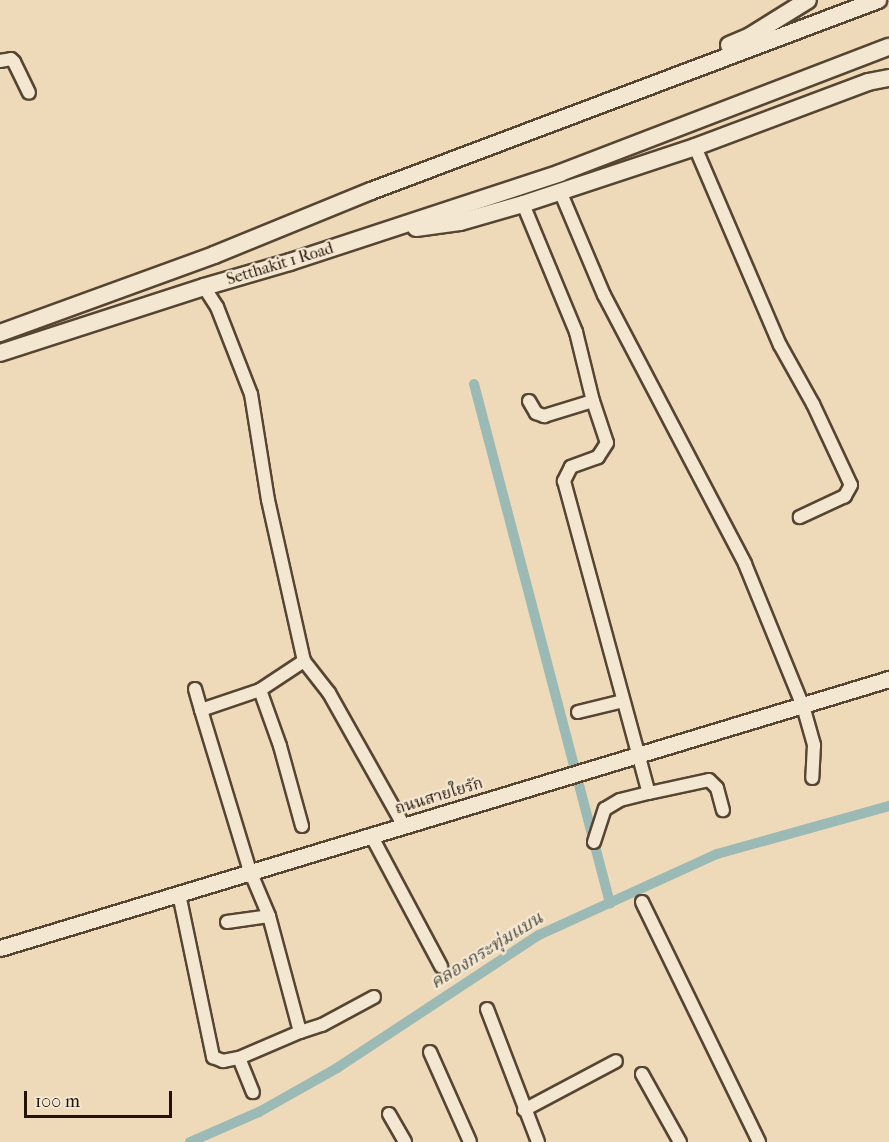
<!DOCTYPE html>
<meta charset="utf-8">
<style>
body{margin:0}
#map{position:relative;width:889px;height:1142px;overflow:hidden;background:#eedab9;font-family:"IM FELL French Canon","Noto Serif Thai",serif}
div>[style]{position:absolute}
.canal>*{height:10px;margin:-5px;padding:0 5px;transform-origin:5px;border-radius:5px;background:#9bbab6}
.roads{filter:drop-shadow(2px 0 #564532) drop-shadow(-2px 0 #564532) drop-shadow(0 2px #564532) drop-shadow(0 -2px #564532)}
.minor>*{height:12px;margin:-6px;padding:0 6px;transform-origin:6px;border-radius:6px;background:#f4e7d2}
.tertiary>*{height:15px;margin:-7.5px;padding:0 7.5px;transform-origin:7.5px;border-radius:7.5px;background:#f4e7d2}
.secondary>*{height:16px;margin:-8px;padding:0 8px;transform-origin:8px;border-radius:8px;background:#f4e7d2}
span{translate:-50% -50%;white-space:nowrap;text-align:center;line-height:1.15;-webkit-text-stroke:4.5px #f4e7d2;paint-order:stroke}
.street-label{font-size:16px;color:#241305}
.water-label{font-size:18px;color:#4e4d43;font-style:italic}
.scale{position:absolute;left:24px;top:1091px;width:148px;height:27px;box-sizing:border-box;border:3px solid #241305;border-top:0;padding-left:8px;font-size:18px;line-height:21px;white-space:nowrap;color:#241305;-webkit-text-stroke:4px #f4e7d2;paint-order:stroke}
</style>
<div id="map">
<div class="canal">
<div style="left:474px;top:384px;width:537px;rotate:75.32deg"></div>
<div style="left:190px;top:1142px;width:75px;rotate:-23.5deg"></div>
<div style="left:259px;top:1112px;width:90px;rotate:-29.4deg"></div>
<div style="left:337px;top:1068px;width:242px;rotate:-33.4deg"></div>
<div style="left:539px;top:935px;width:196px;rotate:-24.5deg"></div>
<div style="left:717px;top:854px;width:179px;rotate:-15.6deg"></div>
</div>
<div class="roads">
<div class="minor">
<div style="left:0;top:61px;width:11px;rotate:-10deg"></div>
<div style="left:11px;top:59px;width:4px;rotate:45deg"></div>
<div style="left:14px;top:62px;width:34px;rotate:64deg"></div>
<div style="left:695px;top:147px;width:215px;rotate:66.8deg"></div>
<div style="left:780px;top:345px;width:68px;rotate:60.8deg"></div>
<div style="left:813px;top:404px;width:89px;rotate:64.9deg"></div>
<div style="left:851px;top:485px;width:13px;rotate:119deg"></div>
<div style="left:845px;top:496px;width:50px;rotate:155deg"></div>
<div style="left:560px;top:191px;width:113px;rotate:67.1deg"></div>
<div style="left:604px;top:295px;width:304px;rotate:62.3deg"></div>
<div style="left:745px;top:564px;width:153px;rotate:67.8deg"></div>
<div style="left:803px;top:706px;width:41px;rotate:74.2deg"></div>
<div style="left:814px;top:745px;width:33px;rotate:93deg"></div>
<div style="left:523px;top:204px;width:139px;rotate:67.5deg"></div>
<div style="left:576px;top:332px;width:71px;rotate:76.2deg"></div>
<div style="left:593px;top:401px;width:44px;rotate:71.6deg"></div>
<div style="left:607px;top:443px;width:17px;rotate:123deg"></div>
<div style="left:598px;top:457px;width:29px;rotate:160deg"></div>
<div style="left:571px;top:467px;width:16px;rotate:117deg"></div>
<div style="left:564px;top:481px;width:323px;rotate:74.8deg"></div>
<div style="left:649px;top:793px;width:61px;rotate:-12.2deg"></div>
<div style="left:709px;top:780px;width:11px;rotate:45deg"></div>
<div style="left:717px;top:788px;width:23px;rotate:75deg"></div>
<div style="left:204px;top:287px;width:24px;rotate:57deg"></div>
<div style="left:217px;top:307px;width:93px;rotate:68.7deg"></div>
<div style="left:251px;top:394px;width:107px;rotate:80.9deg"></div>
<div style="left:268px;top:500px;width:165px;rotate:77.4deg"></div>
<div style="left:304px;top:661px;width:41px;rotate:52deg"></div>
<div style="left:329px;top:693px;width:153px;rotate:60.6deg"></div>
<div style="left:529px;top:401px;width:14px;rotate:60deg"></div>
<div style="left:536px;top:413px;width:9px;rotate:21deg"></div>
<div style="left:544px;top:416px;width:51px;rotate:-17deg"></div>
<div style="left:195px;top:689px;width:22px;rotate:74deg"></div>
<div style="left:201px;top:710px;width:62px;rotate:-18.7deg"></div>
<div style="left:260px;top:690px;width:53px;rotate:-33.4deg"></div>
<div style="left:260px;top:690px;width:59px;rotate:70.3deg"></div>
<div style="left:280px;top:746px;width:83px;rotate:74.6deg"></div>
<div style="left:201px;top:710px;width:168px;rotate:73.1deg"></div>
<div style="left:250px;top:871px;width:49px;rotate:67.1deg"></div>
<div style="left:269px;top:916px;width:120px;rotate:75deg"></div>
<div style="left:300px;top:1032px;width:23px;rotate:-18deg"></div>
<div style="left:322px;top:1025px;width:59px;rotate:-28.3deg"></div>
<div style="left:578px;top:712px;width:46px;rotate:-13.7deg"></div>
<div style="left:371px;top:835px;width:149px;rotate:61.9deg"></div>
<div style="left:594px;top:842px;width:35px;rotate:-72deg"></div>
<div style="left:605px;top:809px;width:17px;rotate:-31deg"></div>
<div style="left:620px;top:800px;width:30px;rotate:-14deg"></div>
<div style="left:179px;top:894px;width:167px;rotate:78.2deg"></div>
<div style="left:213px;top:1057px;width:11px;rotate:22deg"></div>
<div style="left:223px;top:1061px;width:16px;rotate:-11deg"></div>
<div style="left:239px;top:1058px;width:66px;rotate:-23.1deg"></div>
<div style="left:642px;top:902px;width:267px;rotate:64deg"></div>
<div style="left:227px;top:922px;width:42px;rotate:-8.1deg"></div>
<div style="left:487px;top:1009px;width:142px;rotate:69deg"></div>
<div style="left:430px;top:1052px;width:98px;rotate:66deg"></div>
<div style="left:239px;top:1058px;width:37px;rotate:68deg"></div>
<div style="left:642px;top:1074px;width:78px;rotate:60.8deg"></div>
<div style="left:524px;top:1110px;width:104px;rotate:-28deg"></div>
<div style="left:389px;top:1114px;width:32px;rotate:60deg"></div>
</div>
<div class="tertiary">
<div style="left:0;top:948px;width:929px;rotate:-16.84deg"></div>
</div>
<div class="secondary">
<div style="left:729px;top:45px;width:23px;rotate:-23deg"></div>
<div style="left:750px;top:36px;width:68px;rotate:-31.8deg"></div>
<div style="left:416px;top:228px;width:44px;rotate:-7.8deg"></div>
<div style="left:460px;top:222px;width:66px;rotate:-15.9deg"></div>
<div style="left:523px;top:204px;width:181px;rotate:-18.3deg"></div>
<div style="left:695px;top:147px;width:185px;rotate:-20.6deg"></div>
<div style="left:868px;top:82px;width:21px;rotate:-11deg"></div>
<div style="left:0;top:333px;width:228px;rotate:-20deg"></div>
<div style="left:214px;top:255px;width:170px;rotate:-22.2deg"></div>
<div style="left:371px;top:191px;width:542px;rotate:-20.64deg"></div>
<div style="left:0;top:353px;width:214px;rotate:-17.9deg"></div>
<div style="left:204px;top:287px;width:90px;rotate:-16.2deg"></div>
<div style="left:290px;top:262px;width:284px;rotate:-18.2deg"></div>
<div style="left:560px;top:173px;width:352px;rotate:-21deg"></div>
</div>
</div>
<div class="street-label">
<span style="left:280px;top:264px;rotate:-17deg">Setthakit 1 Road</span>
<span style="left:439px;top:796px;rotate:-17deg">ถนนสายใยรัก</span>
</div>
<div class="water-label">
<span style="left:487px;top:951px;rotate:-32deg">คลองกระทุ่มแบน</span>
</div>
<div class="scale">100 m</div>
</div>
